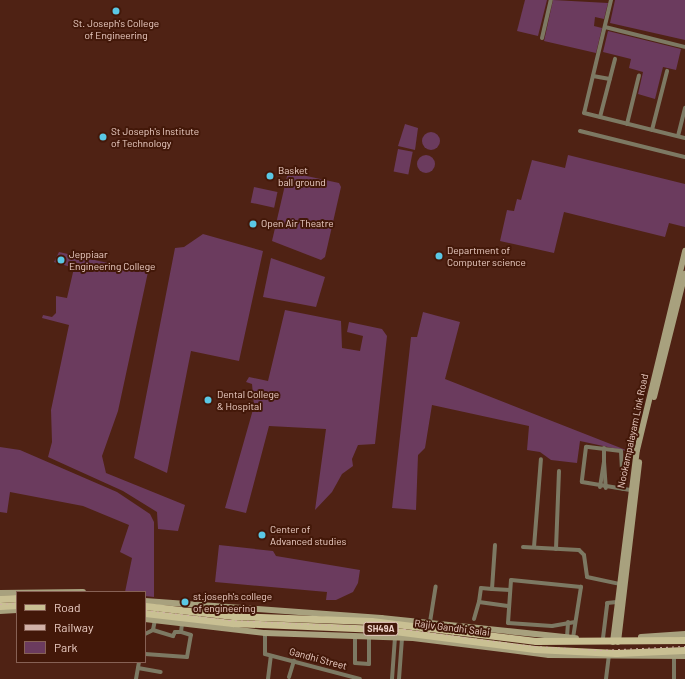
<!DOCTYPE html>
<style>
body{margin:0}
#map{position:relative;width:685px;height:679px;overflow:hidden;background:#4f2214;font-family:Barlow,sans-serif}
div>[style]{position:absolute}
.green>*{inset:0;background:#6b3b5e;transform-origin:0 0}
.round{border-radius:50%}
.street>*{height:4px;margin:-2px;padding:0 2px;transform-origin:2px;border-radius:2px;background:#7d7963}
.secondary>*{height:6px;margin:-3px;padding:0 3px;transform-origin:3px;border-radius:3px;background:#a8a17e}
.primary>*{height:7px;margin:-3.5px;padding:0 3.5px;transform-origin:3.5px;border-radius:3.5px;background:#c9c093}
.rail>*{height:1px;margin-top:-0.5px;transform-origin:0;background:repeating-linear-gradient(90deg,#d2b1a7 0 2px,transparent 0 6px)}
.dots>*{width:11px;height:11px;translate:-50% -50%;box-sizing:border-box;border:2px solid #431809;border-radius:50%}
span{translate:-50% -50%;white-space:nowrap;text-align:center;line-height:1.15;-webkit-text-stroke:4px #431809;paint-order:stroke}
.shield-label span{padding:1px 3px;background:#431809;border:1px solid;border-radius:3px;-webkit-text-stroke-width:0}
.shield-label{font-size:9px;color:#edcfc6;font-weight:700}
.poi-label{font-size:10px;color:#edcfc6}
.left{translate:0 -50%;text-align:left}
.street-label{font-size:10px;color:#edcfc6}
.legend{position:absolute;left:16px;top:591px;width:130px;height:72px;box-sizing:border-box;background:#431809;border:1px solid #876155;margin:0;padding:5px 7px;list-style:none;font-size:12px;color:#edcfc6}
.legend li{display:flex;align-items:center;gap:8px;height:20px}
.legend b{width:20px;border:1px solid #876155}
</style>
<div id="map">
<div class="green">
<div style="clip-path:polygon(525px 0,547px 0,538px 36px,517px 31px)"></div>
<div style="clip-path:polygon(553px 0,608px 3px,604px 19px,595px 17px,594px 26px,602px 28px,596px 53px,544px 41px)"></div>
<div style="clip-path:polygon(615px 0,685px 0,685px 40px,610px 23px)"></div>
<div style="clip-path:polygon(608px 31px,681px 49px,676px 70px,663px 67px,655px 99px,638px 94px,643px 72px,629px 68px,631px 59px,603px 52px)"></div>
<div style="clip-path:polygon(405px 124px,418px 128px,415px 150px,398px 146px)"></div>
<div class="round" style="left:422px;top:132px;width:18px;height:18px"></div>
<div style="left:398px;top:149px;width:15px;height:23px;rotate:11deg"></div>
<div class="round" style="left:417px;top:155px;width:18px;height:18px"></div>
<div style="clip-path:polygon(568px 155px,685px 184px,685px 227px,669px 223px,665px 237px,564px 212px,554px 253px,500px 241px,507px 210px,514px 211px,517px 199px,521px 200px,532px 160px,565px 168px)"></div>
<div style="clip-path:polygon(288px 172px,339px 183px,341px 187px,325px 257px,321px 260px,272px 241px)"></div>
<div style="left:254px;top:187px;width:24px;height:16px;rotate:12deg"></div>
<div style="clip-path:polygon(203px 234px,263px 251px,239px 361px,191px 351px,167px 473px,134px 458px,175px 248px,184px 247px)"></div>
<div style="clip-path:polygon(59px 252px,148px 272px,118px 411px,102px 456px,106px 473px,185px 505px,178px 531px,158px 529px,157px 512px,123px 491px,48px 457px,52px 442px,51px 410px,69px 325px,42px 318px,43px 315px,52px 317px,56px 313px,56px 296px,67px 298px,74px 268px,54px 262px)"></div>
<div style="clip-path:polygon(271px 258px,325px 277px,316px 307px,263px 297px)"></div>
<div style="clip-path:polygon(285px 310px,341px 321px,342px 348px,360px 351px,363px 336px,347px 332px,349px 322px,382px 329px,387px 336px,375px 444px,358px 445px,352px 459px,353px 466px,342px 474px,332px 492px,315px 510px,326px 429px,269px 426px,246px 513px,225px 508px,254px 406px,252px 384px,246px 382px,249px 377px,268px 381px)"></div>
<div style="clip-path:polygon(423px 312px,460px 322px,445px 379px,631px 452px,580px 441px,577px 463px,551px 460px,540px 452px,527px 450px,529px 426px,432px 405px,425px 448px,418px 455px,416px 510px,392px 508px,411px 337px,417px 337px)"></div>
<div style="clip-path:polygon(0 447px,20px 450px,117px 492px,150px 514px,154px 522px,154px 597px,145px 596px,145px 592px,125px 592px,132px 558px,120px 552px,129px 525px,83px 506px,10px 492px,7px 513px,0 512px)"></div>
<div style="clip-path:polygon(219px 545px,273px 551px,276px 556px,360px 570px,358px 583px,353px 592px,336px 600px,326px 600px,327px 592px,215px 582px)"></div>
</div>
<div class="street">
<div style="left:611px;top:0;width:116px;rotate:103.4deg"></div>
<div style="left:584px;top:113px;width:104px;rotate:13.9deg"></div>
<div style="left:605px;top:27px;width:82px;rotate:14deg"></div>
<div style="left:542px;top:38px;width:39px;rotate:-77deg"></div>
<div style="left:593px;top:76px;width:17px;rotate:10deg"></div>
<div style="left:600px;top:117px;width:60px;rotate:-75.5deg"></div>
<div style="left:627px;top:124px;width:50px;rotate:-76.2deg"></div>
<div style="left:652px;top:130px;width:61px;rotate:-75.7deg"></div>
<div style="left:580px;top:131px;width:108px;rotate:13.9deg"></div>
<div style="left:678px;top:136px;width:29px;rotate:-76deg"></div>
<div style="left:604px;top:448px;width:14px;rotate:90deg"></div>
<div style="left:600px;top:487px;width:25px;rotate:-81deg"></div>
<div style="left:604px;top:462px;width:26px;rotate:86deg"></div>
<div style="left:623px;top:489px;width:38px;rotate:-93deg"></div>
<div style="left:621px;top:451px;width:35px;rotate:-173deg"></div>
<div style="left:586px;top:447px;width:35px;rotate:97deg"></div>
<div style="left:582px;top:482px;width:49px;rotate:9.5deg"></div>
<div style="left:523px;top:547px;width:56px;rotate:3.1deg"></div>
<div style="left:579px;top:550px;width:7px;rotate:45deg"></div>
<div style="left:584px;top:555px;width:22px;rotate:82deg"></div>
<div style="left:587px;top:577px;width:33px;rotate:12deg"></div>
<div style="left:534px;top:547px;width:88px;rotate:-85.5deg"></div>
<div style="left:556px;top:549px;width:78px;rotate:-87.8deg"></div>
<div style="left:492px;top:589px;width:18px;rotate:3deg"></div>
<div style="left:479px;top:602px;width:14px;rotate:-82deg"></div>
<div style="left:481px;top:588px;width:11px;rotate:5deg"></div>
<div style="left:492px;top:589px;width:44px;rotate:-86.1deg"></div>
<div style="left:474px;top:619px;width:18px;rotate:-74deg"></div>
<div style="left:479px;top:602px;width:29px;rotate:8deg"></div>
<div style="left:430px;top:622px;width:36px;rotate:-81deg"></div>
<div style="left:153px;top:630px;width:21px;rotate:17deg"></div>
<div style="left:173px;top:636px;width:4px;rotate:-63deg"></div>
<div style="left:175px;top:632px;width:6px"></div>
<div style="left:265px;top:633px;width:21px;rotate:90deg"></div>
<div style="left:265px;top:654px;width:98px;rotate:14.7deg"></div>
<div style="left:145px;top:634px;width:9px;rotate:-27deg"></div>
<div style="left:153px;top:630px;width:10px;rotate:-79deg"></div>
<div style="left:355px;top:635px;width:28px;rotate:90deg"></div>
<div style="left:355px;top:663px;width:14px;rotate:4deg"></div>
<div style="left:369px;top:664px;width:29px;rotate:-90deg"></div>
<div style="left:567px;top:637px;width:15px;rotate:-86deg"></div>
<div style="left:573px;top:638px;width:52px;rotate:-81.1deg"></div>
<div style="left:581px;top:587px;width:70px;rotate:-174.3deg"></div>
<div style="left:511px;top:580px;width:43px;rotate:94deg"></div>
<div style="left:508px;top:623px;width:44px;rotate:3.9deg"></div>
<div style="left:552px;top:626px;width:22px;rotate:-10deg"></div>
<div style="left:603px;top:638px;width:35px;rotate:-83deg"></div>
<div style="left:607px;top:603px;width:10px;rotate:-6deg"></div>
<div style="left:145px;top:654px;width:42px;rotate:4.1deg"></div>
<div style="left:187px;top:657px;width:22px;rotate:-80deg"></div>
<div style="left:191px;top:635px;width:10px;rotate:-163deg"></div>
<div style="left:181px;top:632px;width:8px;rotate:-83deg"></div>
<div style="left:138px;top:668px;width:23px;rotate:10deg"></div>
<div style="left:289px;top:677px;width:17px;rotate:-73deg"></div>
<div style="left:136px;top:679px;width:17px;rotate:-80deg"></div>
<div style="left:268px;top:679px;width:23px;rotate:-83deg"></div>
<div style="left:392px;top:679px;width:42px;rotate:-85.9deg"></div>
<div style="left:399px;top:679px;width:41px;rotate:-85.8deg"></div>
<div style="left:606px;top:679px;width:25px;rotate:-83deg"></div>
<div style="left:674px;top:679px;width:26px;rotate:-90deg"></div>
</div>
<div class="secondary">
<div style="left:654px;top:397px;width:127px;rotate:-75.9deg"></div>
<div style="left:0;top:593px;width:83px;rotate:-0.7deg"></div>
<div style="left:145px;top:601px;width:237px;rotate:4.1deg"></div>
<div style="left:381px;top:618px;width:196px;rotate:5.9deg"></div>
<div style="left:0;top:611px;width:17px;rotate:-3deg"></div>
<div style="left:145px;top:619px;width:121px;rotate:6.7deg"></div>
<div style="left:265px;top:633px;width:148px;rotate:1.9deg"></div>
<div style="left:413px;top:638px;width:137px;rotate:7.1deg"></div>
<div style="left:549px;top:655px;width:136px;rotate:0.4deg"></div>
<div style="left:641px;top:637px;width:44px;rotate:-3.9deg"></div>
<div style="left:613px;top:642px;width:193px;rotate:-82.9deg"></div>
<div style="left:637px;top:450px;width:205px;rotate:-76.4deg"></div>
<div style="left:618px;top:642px;width:181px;rotate:-83.3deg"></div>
</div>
<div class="primary">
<div style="left:0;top:599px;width:17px;rotate:-3deg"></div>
<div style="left:0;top:606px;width:17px;rotate:-3deg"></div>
<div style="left:145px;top:606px;width:89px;rotate:6.5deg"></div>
<div style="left:233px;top:616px;width:138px;rotate:2.1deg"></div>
<div style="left:371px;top:621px;width:166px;rotate:6.9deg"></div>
<div style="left:536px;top:641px;width:149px;rotate:-0.4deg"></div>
<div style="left:145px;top:613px;width:88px;rotate:6.6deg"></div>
<div style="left:232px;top:623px;width:147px;rotate:2.3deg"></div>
<div style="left:379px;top:629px;width:157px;rotate:7.3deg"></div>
<div style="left:535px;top:649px;width:81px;rotate:2.8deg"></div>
<div style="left:616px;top:653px;width:69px;rotate:-2.5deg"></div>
</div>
<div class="rail">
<div style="left:0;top:604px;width:17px;rotate:-3deg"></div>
<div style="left:145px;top:610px;width:85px;rotate:6.8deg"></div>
<div style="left:229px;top:620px;width:175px;rotate:2.9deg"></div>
<div style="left:404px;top:629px;width:131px;rotate:7.5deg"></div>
<div style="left:534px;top:646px;width:66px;rotate:3.5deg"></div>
<div style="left:600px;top:650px;width:85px;rotate:-2.7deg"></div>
</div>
<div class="dots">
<div style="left:116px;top:11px;background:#5ac8e5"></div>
<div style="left:103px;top:137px;background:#5ac8e5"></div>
<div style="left:270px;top:176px;background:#5ac8e5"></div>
<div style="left:253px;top:224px;background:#5ac8e5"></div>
<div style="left:439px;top:256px;background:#5ac8e5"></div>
<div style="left:61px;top:260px;background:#5ac8e5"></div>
<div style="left:208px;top:400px;background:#5ac8e5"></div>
<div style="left:262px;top:535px;background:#5ac8e5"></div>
<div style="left:185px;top:602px;background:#5ac8e5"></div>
</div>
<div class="shield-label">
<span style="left:381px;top:629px">SH49A</span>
</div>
<div class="poi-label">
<span style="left:116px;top:29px">St. Joseph's College<br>of Engineering</span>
<span class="left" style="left:111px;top:137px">St Joseph's Institute<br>of Technology</span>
<span class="left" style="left:278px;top:176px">Basket<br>ball ground</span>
<span class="left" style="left:261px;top:224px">Open Air Theatre</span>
<span class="left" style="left:447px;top:256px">Department of<br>Computer science</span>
<span class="left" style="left:69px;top:260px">Jeppiaar<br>Engineering College</span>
<span class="left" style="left:217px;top:400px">Dental College<br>&amp; Hospital</span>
<span class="left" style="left:270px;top:535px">Center of<br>Advanced studies</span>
<span class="left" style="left:193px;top:602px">st.joseph's college<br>of engineering</span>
</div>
<div class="street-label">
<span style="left:633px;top:431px;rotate:-78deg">Nookampalayam Link Road</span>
<span style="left:452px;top:628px;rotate:7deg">Rajiv Gandhi Salai</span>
<span style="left:318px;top:659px;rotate:15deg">Gandhi Street</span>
</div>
<ul class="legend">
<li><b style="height:5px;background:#c9c093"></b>Road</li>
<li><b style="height:5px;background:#d2b1a7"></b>Railway</li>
<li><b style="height:11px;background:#6b3b5e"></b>Park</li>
</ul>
</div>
